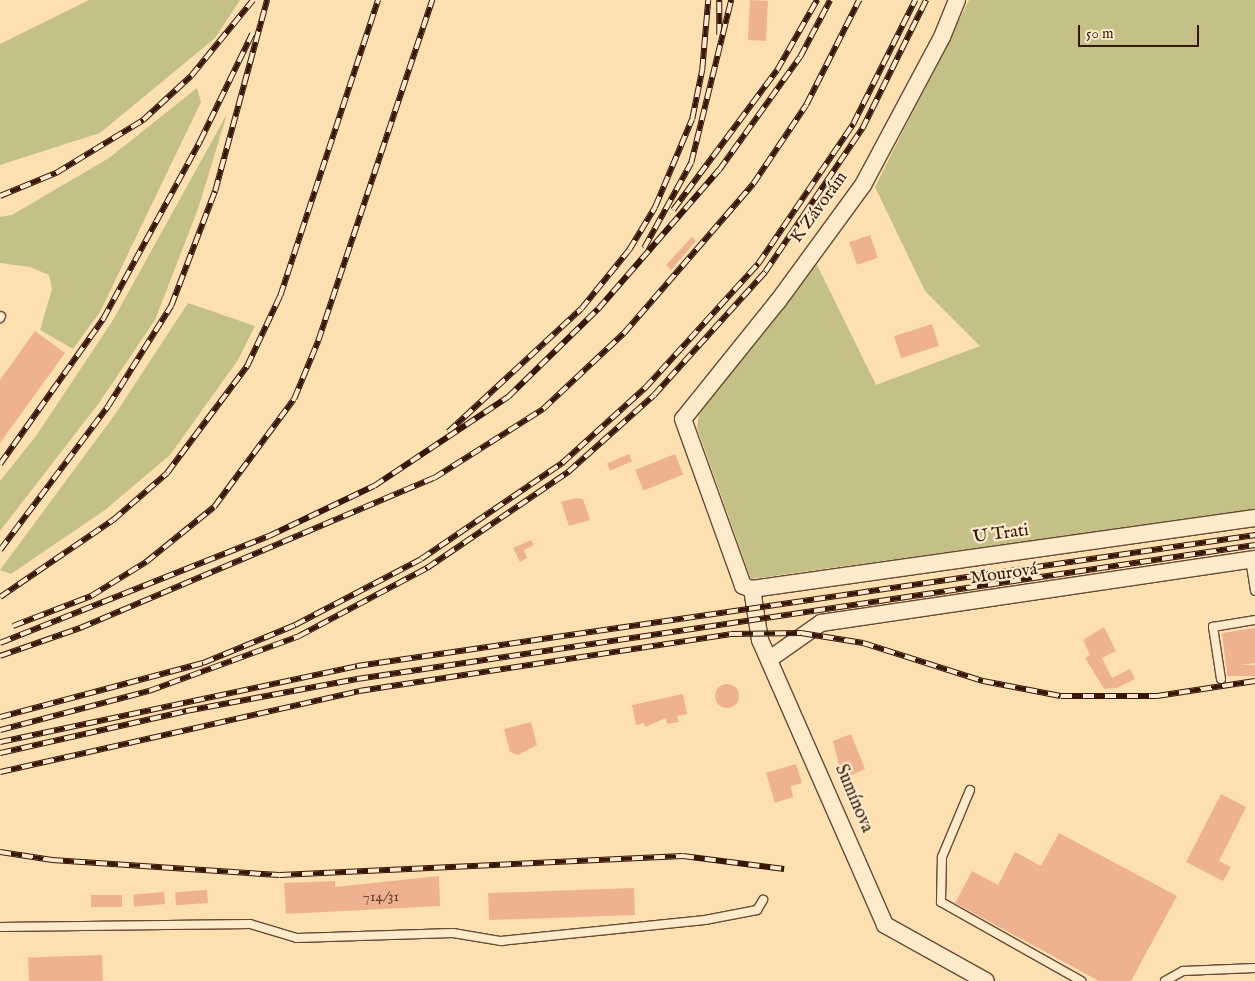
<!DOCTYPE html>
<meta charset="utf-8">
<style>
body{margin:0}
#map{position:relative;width:1255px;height:981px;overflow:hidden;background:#fce0b1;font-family:"IM FELL English",serif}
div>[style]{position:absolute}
.green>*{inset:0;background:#c3c188}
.building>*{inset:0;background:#efb291;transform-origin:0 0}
.round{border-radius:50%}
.roads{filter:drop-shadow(1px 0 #694934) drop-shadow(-1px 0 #694934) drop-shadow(0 1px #694934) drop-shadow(0 -1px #694934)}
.lane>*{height:8px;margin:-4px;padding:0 4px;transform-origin:4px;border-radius:4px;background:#fdebcc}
.street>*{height:16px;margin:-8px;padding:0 8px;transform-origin:8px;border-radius:8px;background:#fdebcc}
.rail>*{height:5.5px;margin-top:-2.75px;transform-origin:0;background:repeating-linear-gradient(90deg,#fdebcc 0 11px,#38170a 0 22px);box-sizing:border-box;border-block:1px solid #38170a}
span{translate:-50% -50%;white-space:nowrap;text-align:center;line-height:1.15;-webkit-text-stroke:4.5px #fdebcc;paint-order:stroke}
.number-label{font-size:15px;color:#663e2c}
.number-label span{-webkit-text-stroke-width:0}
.street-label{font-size:18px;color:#38170a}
.scale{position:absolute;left:1078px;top:25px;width:121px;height:22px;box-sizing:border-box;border:2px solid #38170a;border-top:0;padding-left:6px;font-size:15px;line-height:18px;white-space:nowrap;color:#38170a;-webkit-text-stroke:4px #fdebcc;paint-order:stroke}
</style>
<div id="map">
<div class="green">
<div style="clip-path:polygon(89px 0,240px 0,215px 38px,100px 133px,0 165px,0 44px)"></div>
<div style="clip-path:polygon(969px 0,1255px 0,1255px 510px,751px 579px,697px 428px,699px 413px,816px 263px,876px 385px,980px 346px,925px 291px,875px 187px)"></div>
<div style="clip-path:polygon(197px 88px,201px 102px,100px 312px,73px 349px,40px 330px,52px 289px,49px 275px,30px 267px,0 263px,0 217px,12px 215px,109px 158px)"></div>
<div style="clip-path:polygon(227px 114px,198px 209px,155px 320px,99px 403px,0 531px,0 481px,36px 436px,113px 320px)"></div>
<div style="clip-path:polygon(188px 303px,255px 326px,238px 360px,170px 455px,105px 510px,11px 574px,0 570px,116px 413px)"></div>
</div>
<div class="building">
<div style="left:750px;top:0;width:18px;height:40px;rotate:3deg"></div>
<div style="left:870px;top:235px;width:24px;height:22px;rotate:71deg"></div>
<div style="clip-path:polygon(692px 237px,696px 241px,671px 270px,666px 265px)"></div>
<div style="left:932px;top:324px;width:23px;height:40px;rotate:72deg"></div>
<div style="clip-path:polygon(35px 331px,65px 353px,0 443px,0 380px)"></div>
<div style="left:629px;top:454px;width:8px;height:24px;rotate:67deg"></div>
<div style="left:675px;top:454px;width:22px;height:43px;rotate:68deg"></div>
<div style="clip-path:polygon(577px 498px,583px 499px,590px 520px,569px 526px,561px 502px)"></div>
<div style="clip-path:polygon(531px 540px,534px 545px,524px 550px,527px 558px,520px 562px,513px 548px)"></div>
<div style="clip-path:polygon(1104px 627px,1116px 651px,1102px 658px,1112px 678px,1130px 669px,1135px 679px,1117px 688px,1104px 689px,1085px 658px,1090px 655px,1083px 640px)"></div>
<div style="clip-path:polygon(1255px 628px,1255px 663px,1226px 667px,1222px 633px)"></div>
<div style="left:1255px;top:665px;width:11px;height:28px;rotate:90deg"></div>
<div class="round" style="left:715px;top:684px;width:24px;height:24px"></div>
<div style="clip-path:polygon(683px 694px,687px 714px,677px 716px,679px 722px,667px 724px,666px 718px,645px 727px,644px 723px,636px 725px,632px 705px)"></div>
<div style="clip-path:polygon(531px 722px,537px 745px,518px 755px,510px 752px,504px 729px)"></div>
<div style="clip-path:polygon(851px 734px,865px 769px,847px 777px,844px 769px,840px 770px,833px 741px)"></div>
<div style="clip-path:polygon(796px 764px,802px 783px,791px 786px,793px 797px,775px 803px,766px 773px)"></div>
<div style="clip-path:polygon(1221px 794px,1246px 807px,1219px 861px,1231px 867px,1223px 881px,1186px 862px)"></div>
<div style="clip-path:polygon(1059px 833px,1177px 896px,1131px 981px,1099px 981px,955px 903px,972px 871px,998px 885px,1015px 852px,1041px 866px)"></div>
<div style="clip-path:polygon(439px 876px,440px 906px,286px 914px,284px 883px,335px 881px,335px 887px)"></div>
<div style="left:634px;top:888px;width:27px;height:146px;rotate:88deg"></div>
<div style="left:207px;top:890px;width:13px;height:32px;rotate:86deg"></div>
<div style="left:164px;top:892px;width:12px;height:31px;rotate:85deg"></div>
<div style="left:122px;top:895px;width:12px;height:31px;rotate:90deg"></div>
<div style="left:102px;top:955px;width:26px;height:74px;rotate:88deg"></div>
</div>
<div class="roads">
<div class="lane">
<div style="left:0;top:318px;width:2px;rotate:-63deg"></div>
<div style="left:1250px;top:559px;width:32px;rotate:81deg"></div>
<div style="left:1221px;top:679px;width:53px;rotate:-98.7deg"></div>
<div style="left:1213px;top:627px;width:43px;rotate:-9.5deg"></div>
<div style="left:970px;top:790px;width:73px;rotate:112.7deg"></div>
<div style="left:942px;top:857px;width:45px;rotate:91.3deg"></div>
<div style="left:941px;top:902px;width:161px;rotate:29.4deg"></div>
<div style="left:0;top:927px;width:250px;rotate:-0.7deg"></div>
<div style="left:250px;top:924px;width:49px;rotate:16.6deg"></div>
<div style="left:297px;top:938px;width:156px;rotate:-1.8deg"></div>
<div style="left:453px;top:933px;width:49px;rotate:9.5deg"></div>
<div style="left:501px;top:941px;width:205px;rotate:-5.9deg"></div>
<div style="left:705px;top:920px;width:53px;rotate:-10.9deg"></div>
<div style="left:757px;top:910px;width:12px;rotate:-59deg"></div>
<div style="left:1165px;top:981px;width:21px;rotate:-29deg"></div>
<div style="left:1183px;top:971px;width:72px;rotate:-2.4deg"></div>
</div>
<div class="street">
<div style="left:957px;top:0;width:40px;rotate:112deg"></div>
<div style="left:942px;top:37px;width:168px;rotate:118.1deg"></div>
<div style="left:863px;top:185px;width:144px;rotate:126.2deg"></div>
<div style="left:778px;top:301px;width:151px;rotate:128.8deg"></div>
<div style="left:683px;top:419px;width:177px;rotate:70.2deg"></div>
<div style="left:743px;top:586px;width:9px;rotate:18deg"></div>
<div style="left:752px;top:589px;width:52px;rotate:81.1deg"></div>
<div style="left:760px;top:640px;width:311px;rotate:66.3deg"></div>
<div style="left:885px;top:925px;width:115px;rotate:29deg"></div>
<div style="left:752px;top:589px;width:508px;rotate:-8.03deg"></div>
<div style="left:771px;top:658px;width:61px;rotate:-35deg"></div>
<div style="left:821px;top:623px;width:439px;rotate:-8.4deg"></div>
</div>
</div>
<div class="rail">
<div style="left:719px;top:35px;width:35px;rotate:-90deg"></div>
<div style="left:0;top:196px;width:61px;rotate:-22.3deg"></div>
<div style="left:56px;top:173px;width:102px;rotate:-31.3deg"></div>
<div style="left:143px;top:120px;width:65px;rotate:-42.5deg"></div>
<div style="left:191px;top:76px;width:98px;rotate:-50.8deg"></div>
<div style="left:673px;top:210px;width:174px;rotate:-53.4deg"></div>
<div style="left:777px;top:70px;width:81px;rotate:-60.3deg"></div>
<div style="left:644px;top:248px;width:97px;rotate:-61.1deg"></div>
<div style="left:691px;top:163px;width:168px;rotate:-76.2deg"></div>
<div style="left:448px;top:432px;width:181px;rotate:-42.8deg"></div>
<div style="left:581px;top:309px;width:76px;rotate:-50.9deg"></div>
<div style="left:629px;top:250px;width:50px;rotate:-58.8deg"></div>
<div style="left:655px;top:207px;width:95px;rotate:-67.2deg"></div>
<div style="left:692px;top:119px;width:50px;rotate:-78.5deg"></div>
<div style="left:702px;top:70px;width:70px;rotate:-85.1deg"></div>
<div style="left:0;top:464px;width:178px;rotate:-54.6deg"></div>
<div style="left:103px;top:319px;width:203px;rotate:-61.4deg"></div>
<div style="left:200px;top:141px;width:119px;rotate:-64.1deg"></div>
<div style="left:0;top:550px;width:180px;rotate:-53.1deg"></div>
<div style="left:108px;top:406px;width:118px;rotate:-57.8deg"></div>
<div style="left:171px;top:306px;width:123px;rotate:-69.1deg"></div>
<div style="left:215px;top:191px;width:198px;rotate:-74.8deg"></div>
<div style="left:0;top:597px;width:137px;rotate:-34.3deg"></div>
<div style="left:113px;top:520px;width:72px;rotate:-41deg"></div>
<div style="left:167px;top:473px;width:134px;rotate:-53.2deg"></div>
<div style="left:247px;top:366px;width:77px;rotate:-64.8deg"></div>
<div style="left:280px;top:296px;width:312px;rotate:-71.7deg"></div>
<div style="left:13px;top:626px;width:84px;rotate:-21deg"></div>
<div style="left:91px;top:596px;width:65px;rotate:-31.7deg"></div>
<div style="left:146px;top:562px;width:87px;rotate:-39deg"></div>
<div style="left:214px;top:507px;width:134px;rotate:-53.5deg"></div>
<div style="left:294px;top:399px;width:63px;rotate:-67.5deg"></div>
<div style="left:318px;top:341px;width:360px;rotate:-71.5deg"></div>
<div style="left:0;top:643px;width:289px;rotate:-21.7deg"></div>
<div style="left:269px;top:536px;width:116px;rotate:-25.5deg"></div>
<div style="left:374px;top:486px;width:161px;rotate:-33.6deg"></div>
<div style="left:508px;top:397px;width:126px;rotate:-44.4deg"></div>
<div style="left:598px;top:309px;width:184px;rotate:-49deg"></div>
<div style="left:719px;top:170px;width:139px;rotate:-54.4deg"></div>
<div style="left:800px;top:57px;width:64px;rotate:-62.2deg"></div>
<div style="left:0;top:656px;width:85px;rotate:-19.3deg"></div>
<div style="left:80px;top:628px;width:384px;rotate:-23deg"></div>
<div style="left:434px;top:478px;width:129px;rotate:-32.3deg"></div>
<div style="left:543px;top:409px;width:111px;rotate:-43.2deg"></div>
<div style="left:624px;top:333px;width:197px;rotate:-49.1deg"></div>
<div style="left:753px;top:184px;width:95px;rotate:-56.1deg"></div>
<div style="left:806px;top:105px;width:118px;rotate:-63.2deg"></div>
<div style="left:0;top:717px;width:210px;rotate:-14.9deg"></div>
<div style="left:203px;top:663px;width:100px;rotate:-22.4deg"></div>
<div style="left:295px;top:625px;width:142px;rotate:-27.6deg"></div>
<div style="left:421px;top:559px;width:171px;rotate:-34.2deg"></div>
<div style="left:562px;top:463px;width:112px;rotate:-42.1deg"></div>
<div style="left:645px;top:388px;width:168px;rotate:-47.7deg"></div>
<div style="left:758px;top:264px;width:169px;rotate:-55.8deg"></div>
<div style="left:853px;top:124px;width:139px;rotate:-63.4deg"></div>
<div style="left:0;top:730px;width:154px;rotate:-14.7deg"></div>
<div style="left:149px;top:691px;width:160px;rotate:-20.1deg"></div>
<div style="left:299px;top:636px;width:145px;rotate:-28deg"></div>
<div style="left:427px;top:568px;width:171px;rotate:-34.2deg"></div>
<div style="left:568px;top:472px;width:115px;rotate:-41.8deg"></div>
<div style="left:654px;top:395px;width:166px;rotate:-47.9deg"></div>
<div style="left:765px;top:272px;width:173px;rotate:-55.9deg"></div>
<div style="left:862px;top:129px;width:144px;rotate:-63.6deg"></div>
<div style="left:0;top:742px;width:365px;rotate:-12deg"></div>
<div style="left:357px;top:666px;width:908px;rotate:-8.3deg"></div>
<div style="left:0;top:753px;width:191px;rotate:-12.7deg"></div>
<div style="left:186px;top:711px;width:174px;rotate:-10.6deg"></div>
<div style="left:357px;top:679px;width:908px;rotate:-8.49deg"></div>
<div style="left:0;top:772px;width:368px;rotate:-12.7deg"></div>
<div style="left:359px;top:691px;width:376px;rotate:-8.7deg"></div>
<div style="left:731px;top:634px;width:70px;rotate:-0.8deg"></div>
<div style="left:801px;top:633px;width:63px;rotate:9.2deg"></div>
<div style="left:863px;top:643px;width:126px;rotate:17.6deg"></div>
<div style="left:983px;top:681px;width:79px;rotate:10.9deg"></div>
<div style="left:1061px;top:696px;width:96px"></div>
<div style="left:1157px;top:696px;width:99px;rotate:-8.7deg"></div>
<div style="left:0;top:852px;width:53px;rotate:8.7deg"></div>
<div style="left:52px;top:860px;width:228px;rotate:3.8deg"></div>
<div style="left:280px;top:875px;width:403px;rotate:-2.7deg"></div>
<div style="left:683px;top:856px;width:102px;rotate:7.3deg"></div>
</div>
<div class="number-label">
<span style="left:381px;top:897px">714/31</span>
</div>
<div class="street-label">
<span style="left:820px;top:208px;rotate:-54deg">K Závorám</span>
<span style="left:1001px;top:535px;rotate:-8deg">U Trati</span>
<span style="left:1004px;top:575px;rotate:-8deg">Mourová</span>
<span style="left:853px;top:799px;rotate:67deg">Sumínova</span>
</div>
<div class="scale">50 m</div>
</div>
